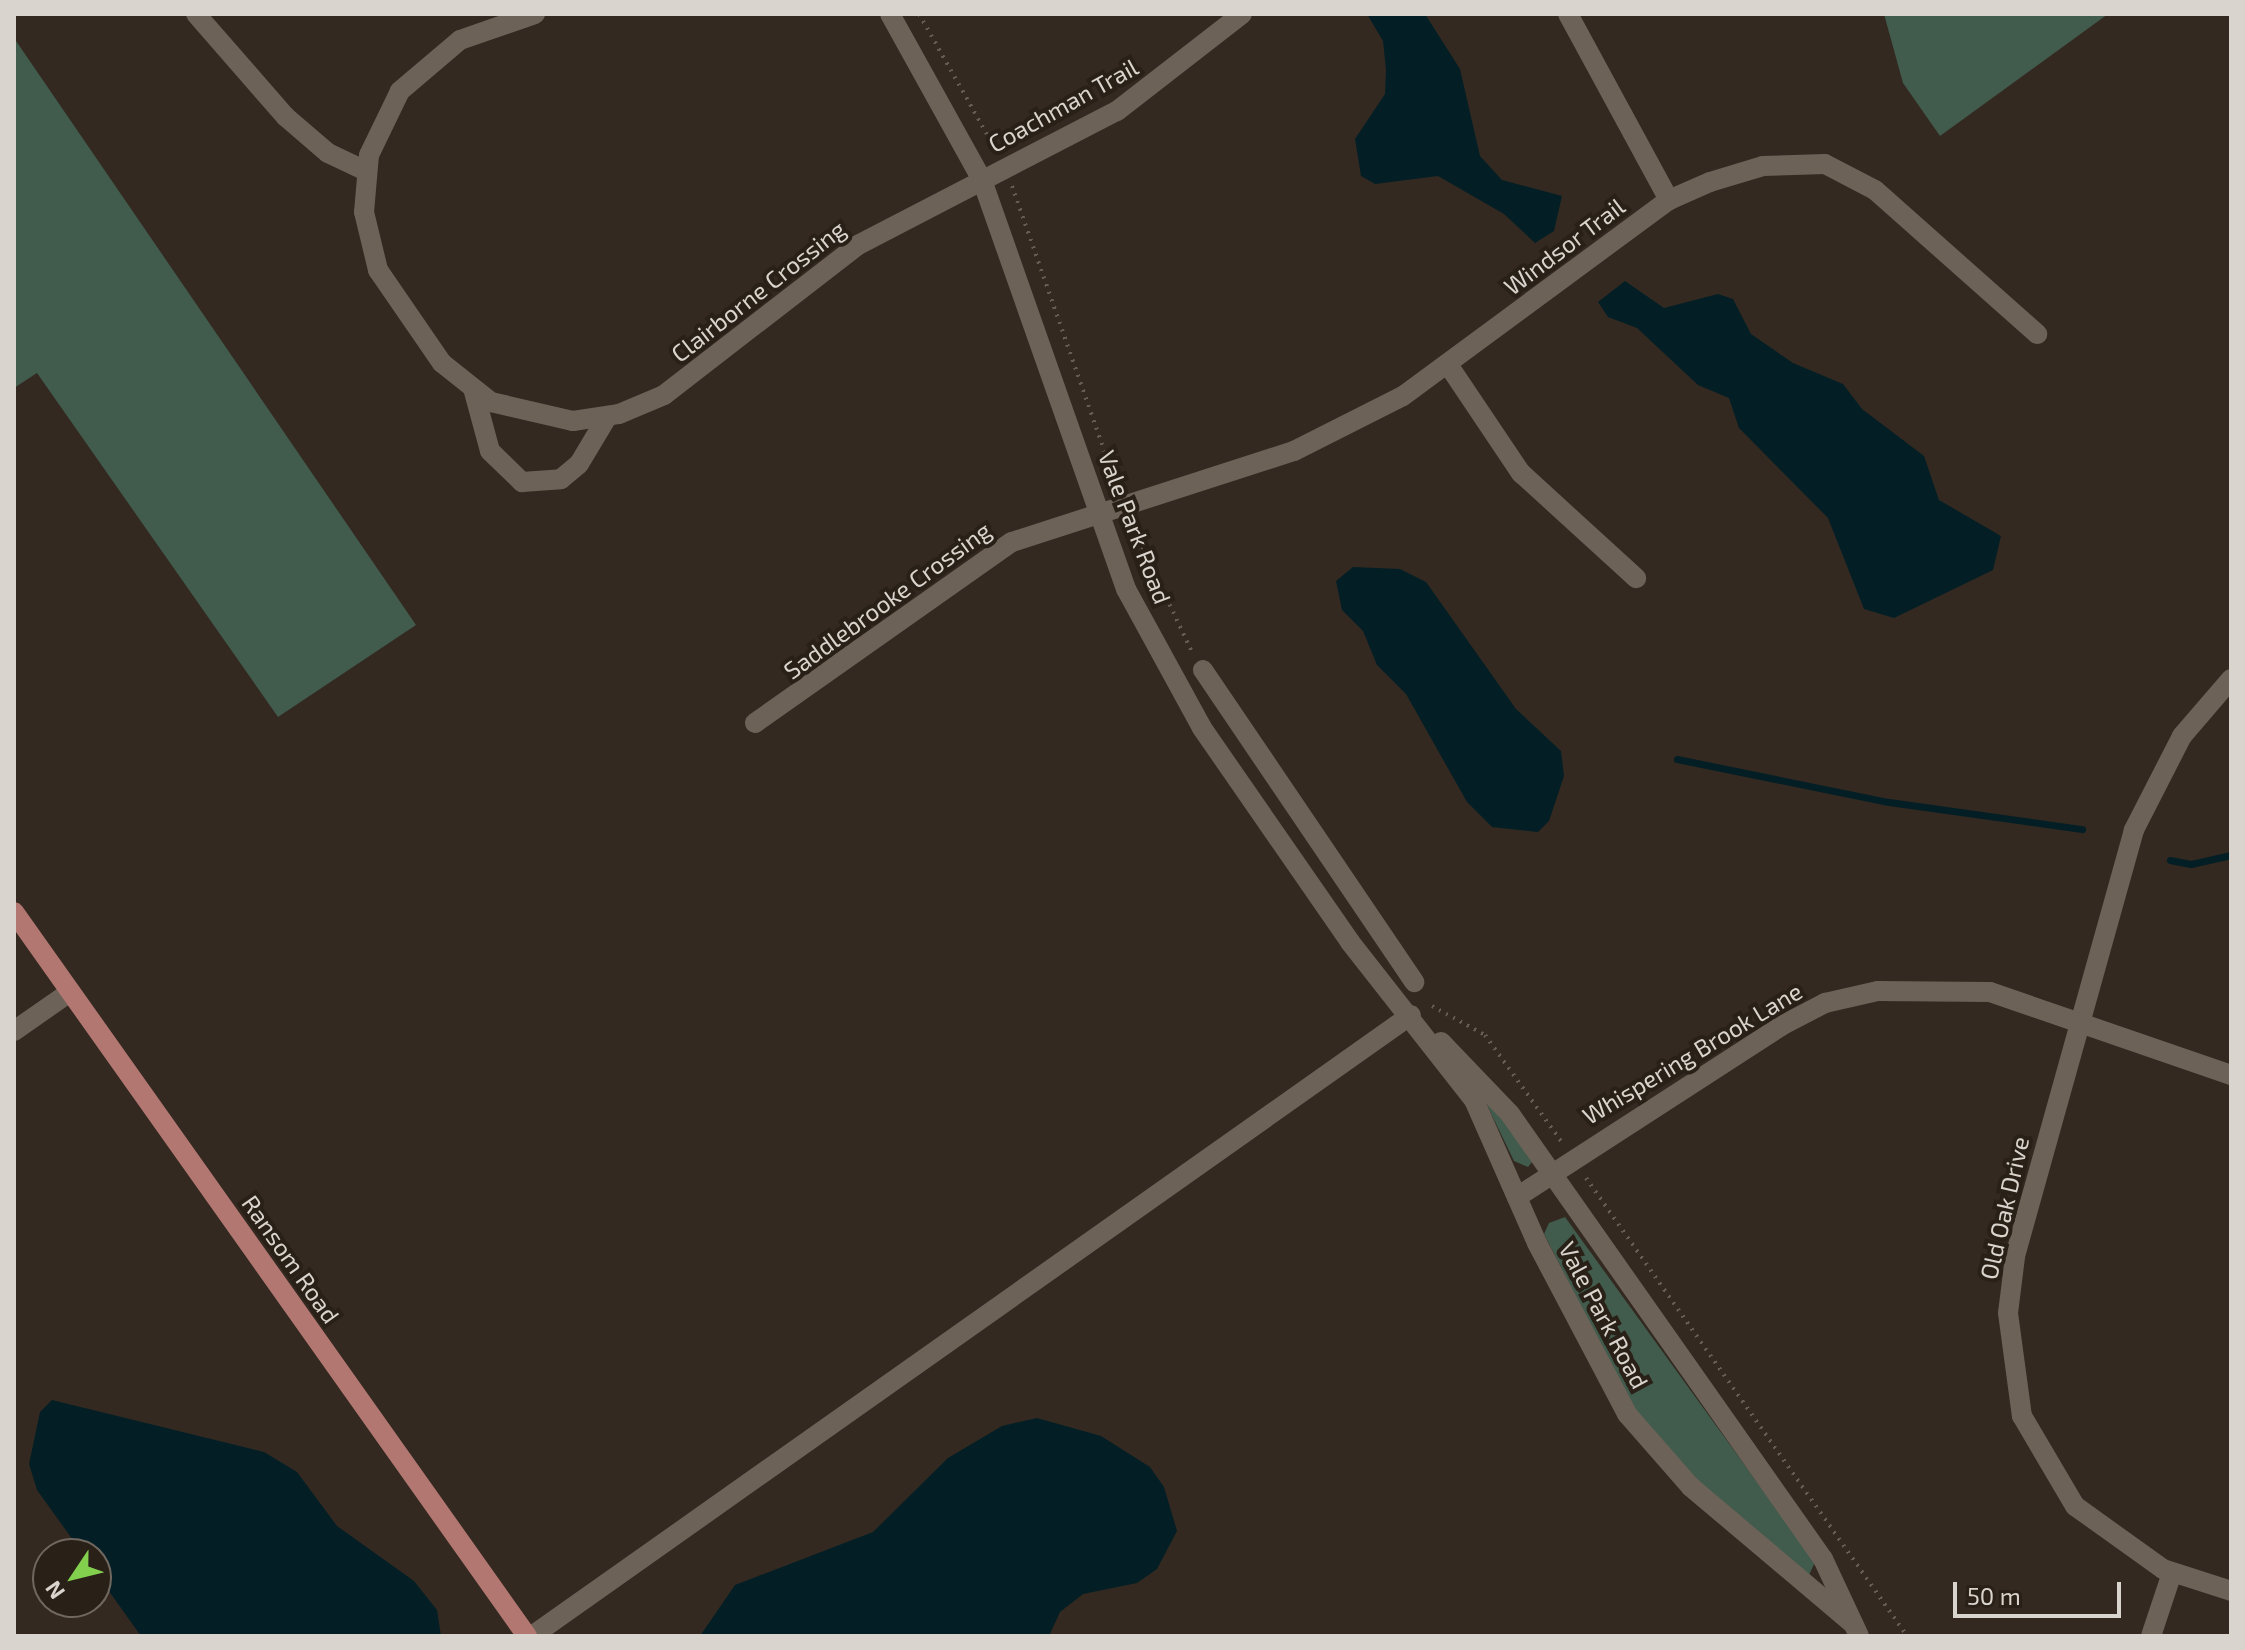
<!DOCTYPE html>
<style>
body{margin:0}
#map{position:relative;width:2245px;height:1650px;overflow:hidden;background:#332921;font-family:"Exo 2",sans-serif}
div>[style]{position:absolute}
.green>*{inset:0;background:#415b4c}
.water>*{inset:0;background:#031f25}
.stream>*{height:7px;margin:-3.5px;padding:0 3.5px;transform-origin:3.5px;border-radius:3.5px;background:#031f25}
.path>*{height:4px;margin-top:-2px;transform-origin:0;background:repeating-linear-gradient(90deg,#655c55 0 2px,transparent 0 8px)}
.minor>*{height:20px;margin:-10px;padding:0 10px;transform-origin:10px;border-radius:10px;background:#6d6258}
.major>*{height:20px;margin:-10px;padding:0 10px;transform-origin:10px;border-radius:10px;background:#b27771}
span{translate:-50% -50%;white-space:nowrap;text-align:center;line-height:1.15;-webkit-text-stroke:8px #292017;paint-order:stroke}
.street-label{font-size:24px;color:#dad4ce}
.frame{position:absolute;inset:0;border:16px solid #dad4ce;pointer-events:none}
.north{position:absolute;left:32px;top:1538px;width:80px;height:80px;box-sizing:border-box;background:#292017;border:2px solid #706860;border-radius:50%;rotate:235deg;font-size:22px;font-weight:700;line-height:32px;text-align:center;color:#dad4ce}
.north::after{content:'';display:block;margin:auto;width:28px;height:36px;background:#83d04f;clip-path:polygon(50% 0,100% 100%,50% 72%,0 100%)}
.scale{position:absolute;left:1953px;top:1582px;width:168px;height:36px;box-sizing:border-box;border:4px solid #dad4ce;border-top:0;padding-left:10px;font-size:24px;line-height:28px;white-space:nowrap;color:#dad4ce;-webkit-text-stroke:6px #292017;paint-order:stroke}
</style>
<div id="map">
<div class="green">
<div style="clip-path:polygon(1884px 14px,2108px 14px,1940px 136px,1903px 83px)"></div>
<div style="clip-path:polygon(14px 38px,416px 625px,278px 717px,37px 373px,14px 388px)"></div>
<div style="clip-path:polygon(1493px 1102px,1532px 1162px,1528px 1167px,1514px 1161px,1487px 1105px)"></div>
<div style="clip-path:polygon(1565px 1217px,1815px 1562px,1809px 1575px,1713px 1498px,1635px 1412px,1544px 1234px,1549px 1223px)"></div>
</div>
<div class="water">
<div style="clip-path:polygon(1367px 14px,1425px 14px,1460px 69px,1480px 156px,1502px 180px,1562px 196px,1554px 231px,1535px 243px,1504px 214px,1438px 176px,1375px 184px,1361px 176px,1355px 139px,1385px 94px,1386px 70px,1383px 41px)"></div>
<div style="clip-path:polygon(1625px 281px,1664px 308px,1718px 294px,1733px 299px,1751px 334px,1793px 363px,1843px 384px,1862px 409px,1924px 456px,1939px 500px,2001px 536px,1993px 570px,1894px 618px,1864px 609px,1828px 518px,1739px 428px,1729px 398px,1698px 385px,1637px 328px,1608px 317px,1598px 302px)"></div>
<div style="clip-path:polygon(1353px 567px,1400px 569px,1426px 582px,1516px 709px,1561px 751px,1564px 776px,1549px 821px,1538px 832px,1492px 827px,1467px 802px,1406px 694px,1377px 665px,1363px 631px,1342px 610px,1336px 581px)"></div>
<div style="clip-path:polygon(52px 1400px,264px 1452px,297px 1472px,337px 1526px,414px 1581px,437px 1610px,441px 1636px,141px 1636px,96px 1573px,96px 1554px,83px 1554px,37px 1490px,29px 1464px,40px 1412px)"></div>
<div style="clip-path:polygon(1037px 1418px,1101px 1436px,1150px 1467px,1164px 1487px,1177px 1531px,1157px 1569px,1137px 1583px,1083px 1594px,1060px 1612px,1049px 1636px,700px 1636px,735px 1585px,873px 1532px,948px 1458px,1002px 1426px)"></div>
</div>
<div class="stream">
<div style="left:1677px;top:759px;width:216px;rotate:11.5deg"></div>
<div style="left:1889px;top:802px;width:195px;rotate:8deg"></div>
<div style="left:2170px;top:860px;width:21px;rotate:11deg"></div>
<div style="left:2191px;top:864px;width:41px;rotate:-12.7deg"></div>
</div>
<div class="path">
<div style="left:919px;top:14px;width:159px;rotate:60.5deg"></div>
<div style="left:1012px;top:186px;width:319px;rotate:70.8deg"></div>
<div style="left:1132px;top:525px;width:143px;rotate:64.7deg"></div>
<div style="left:1432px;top:1006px;width:60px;rotate:28.7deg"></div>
<div style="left:1485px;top:1035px;width:134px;rotate:54.4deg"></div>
<div style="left:1586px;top:1178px;width:559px;rotate:54.97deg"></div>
</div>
<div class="minor">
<div style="left:196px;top:14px;width:137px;rotate:48.9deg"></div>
<div style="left:286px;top:117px;width:55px;rotate:40.6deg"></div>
<div style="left:328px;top:153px;width:42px;rotate:25.3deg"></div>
<div style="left:535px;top:14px;width:79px;rotate:160.9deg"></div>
<div style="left:460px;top:40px;width:79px;rotate:139.6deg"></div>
<div style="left:400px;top:91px;width:71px;rotate:115.8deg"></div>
<div style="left:369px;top:155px;width:57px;rotate:95deg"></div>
<div style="left:364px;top:212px;width:60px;rotate:76.4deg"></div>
<div style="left:378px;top:270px;width:113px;rotate:55.5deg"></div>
<div style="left:442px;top:363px;width:63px;rotate:38.5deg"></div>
<div style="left:491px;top:402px;width:84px;rotate:13deg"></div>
<div style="left:573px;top:421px;width:47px;rotate:-8.7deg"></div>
<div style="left:619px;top:414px;width:49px;rotate:-22.9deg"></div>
<div style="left:664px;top:395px;width:245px;rotate:-37.7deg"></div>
<div style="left:858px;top:245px;width:292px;rotate:-27.4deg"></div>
<div style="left:1117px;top:111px;width:158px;rotate:-37.8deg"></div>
<div style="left:890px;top:14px;width:190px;rotate:61deg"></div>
<div style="left:982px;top:180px;width:434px;rotate:70.6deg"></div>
<div style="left:1126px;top:589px;width:158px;rotate:61.3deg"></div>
<div style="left:1202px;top:728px;width:260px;rotate:55.3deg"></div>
<div style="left:1350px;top:942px;width:201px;rotate:51.9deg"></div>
<div style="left:1474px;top:1100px;width:156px;rotate:66.2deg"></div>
<div style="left:1537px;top:1243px;width:193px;rotate:62.2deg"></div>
<div style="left:1627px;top:1414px;width:97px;rotate:48.8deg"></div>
<div style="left:1691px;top:1487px;width:209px;rotate:40.2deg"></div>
<div style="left:1568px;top:14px;width:212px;rotate:61.5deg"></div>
<div style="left:1449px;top:366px;width:129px;rotate:56.1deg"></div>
<div style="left:1521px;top:473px;width:156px;rotate:42.4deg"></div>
<div style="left:474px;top:392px;width:61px;rotate:74.8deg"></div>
<div style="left:490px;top:451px;width:45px;rotate:44.1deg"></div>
<div style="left:522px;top:482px;width:39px;rotate:-4deg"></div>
<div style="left:561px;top:479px;width:23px;rotate:-40deg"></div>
<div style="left:579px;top:464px;width:55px;rotate:-59.2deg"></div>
<div style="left:1203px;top:670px;width:377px;rotate:55.9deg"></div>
<div style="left:2231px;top:679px;width:75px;rotate:130.7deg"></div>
<div style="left:2182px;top:736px;width:106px;rotate:117.1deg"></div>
<div style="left:2134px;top:830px;width:443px;rotate:105.6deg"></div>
<div style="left:2015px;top:1257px;width:56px;rotate:97.1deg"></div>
<div style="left:2008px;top:1313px;width:104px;rotate:82.3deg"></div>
<div style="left:2022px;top:1416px;width:104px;rotate:59.5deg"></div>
<div style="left:2075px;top:1506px;width:108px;rotate:35.6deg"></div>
<div style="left:2163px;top:1569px;width:71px;rotate:17.9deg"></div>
<div style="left:755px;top:723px;width:314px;rotate:-35.2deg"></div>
<div style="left:1012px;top:542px;width:296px;rotate:-17.9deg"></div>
<div style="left:1294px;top:451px;width:122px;rotate:-26.8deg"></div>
<div style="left:1403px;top:396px;width:330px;rotate:-36.4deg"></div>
<div style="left:1669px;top:200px;width:45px;rotate:-23.7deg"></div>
<div style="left:1710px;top:182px;width:55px;rotate:-16.8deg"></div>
<div style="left:1763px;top:166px;width:62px;rotate:-1.8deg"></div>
<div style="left:1825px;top:164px;width:56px;rotate:27.5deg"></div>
<div style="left:1875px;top:190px;width:217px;rotate:41.6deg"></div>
<div style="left:14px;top:1031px;width:68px;rotate:-34.9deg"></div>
<div style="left:1441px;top:1042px;width:100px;rotate:46.2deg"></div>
<div style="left:1510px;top:1114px;width:544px;rotate:54.88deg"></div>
<div style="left:1823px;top:1559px;width:85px;rotate:64.9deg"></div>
<div style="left:1517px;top:1197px;width:315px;rotate:-32.9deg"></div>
<div style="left:1781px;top:1026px;width:50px;rotate:-27.6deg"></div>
<div style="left:1825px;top:1003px;width:54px;rotate:-12.8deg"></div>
<div style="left:1878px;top:991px;width:112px;rotate:0.5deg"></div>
<div style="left:1990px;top:992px;width:255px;rotate:19deg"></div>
<div style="left:532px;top:1636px;width:1076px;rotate:-35.24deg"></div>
<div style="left:2151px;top:1636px;width:66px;rotate:-71.6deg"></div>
</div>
<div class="major">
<div style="left:14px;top:912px;width:887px;rotate:54.68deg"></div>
</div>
<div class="street-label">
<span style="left:1063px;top:105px;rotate:-29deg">Coachman Trail</span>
<span style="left:1564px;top:246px;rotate:-37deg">Windsor Trail</span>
<span style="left:758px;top:291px;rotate:-38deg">Clairborne Crossing</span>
<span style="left:1135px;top:527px;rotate:69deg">Vale Park Road</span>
<span style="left:887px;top:600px;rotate:-36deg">Saddlebrooke Crossing</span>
<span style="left:1692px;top:1053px;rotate:-31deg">Whispering Brook Lane</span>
<span style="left:2004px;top:1208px;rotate:-77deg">Old Oak Drive</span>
<span style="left:291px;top:1259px;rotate:55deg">Ransom Road</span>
<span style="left:1604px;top:1315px;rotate:62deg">Vale Park Road</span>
</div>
<div class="frame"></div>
<div class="north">N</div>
<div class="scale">50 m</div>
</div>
